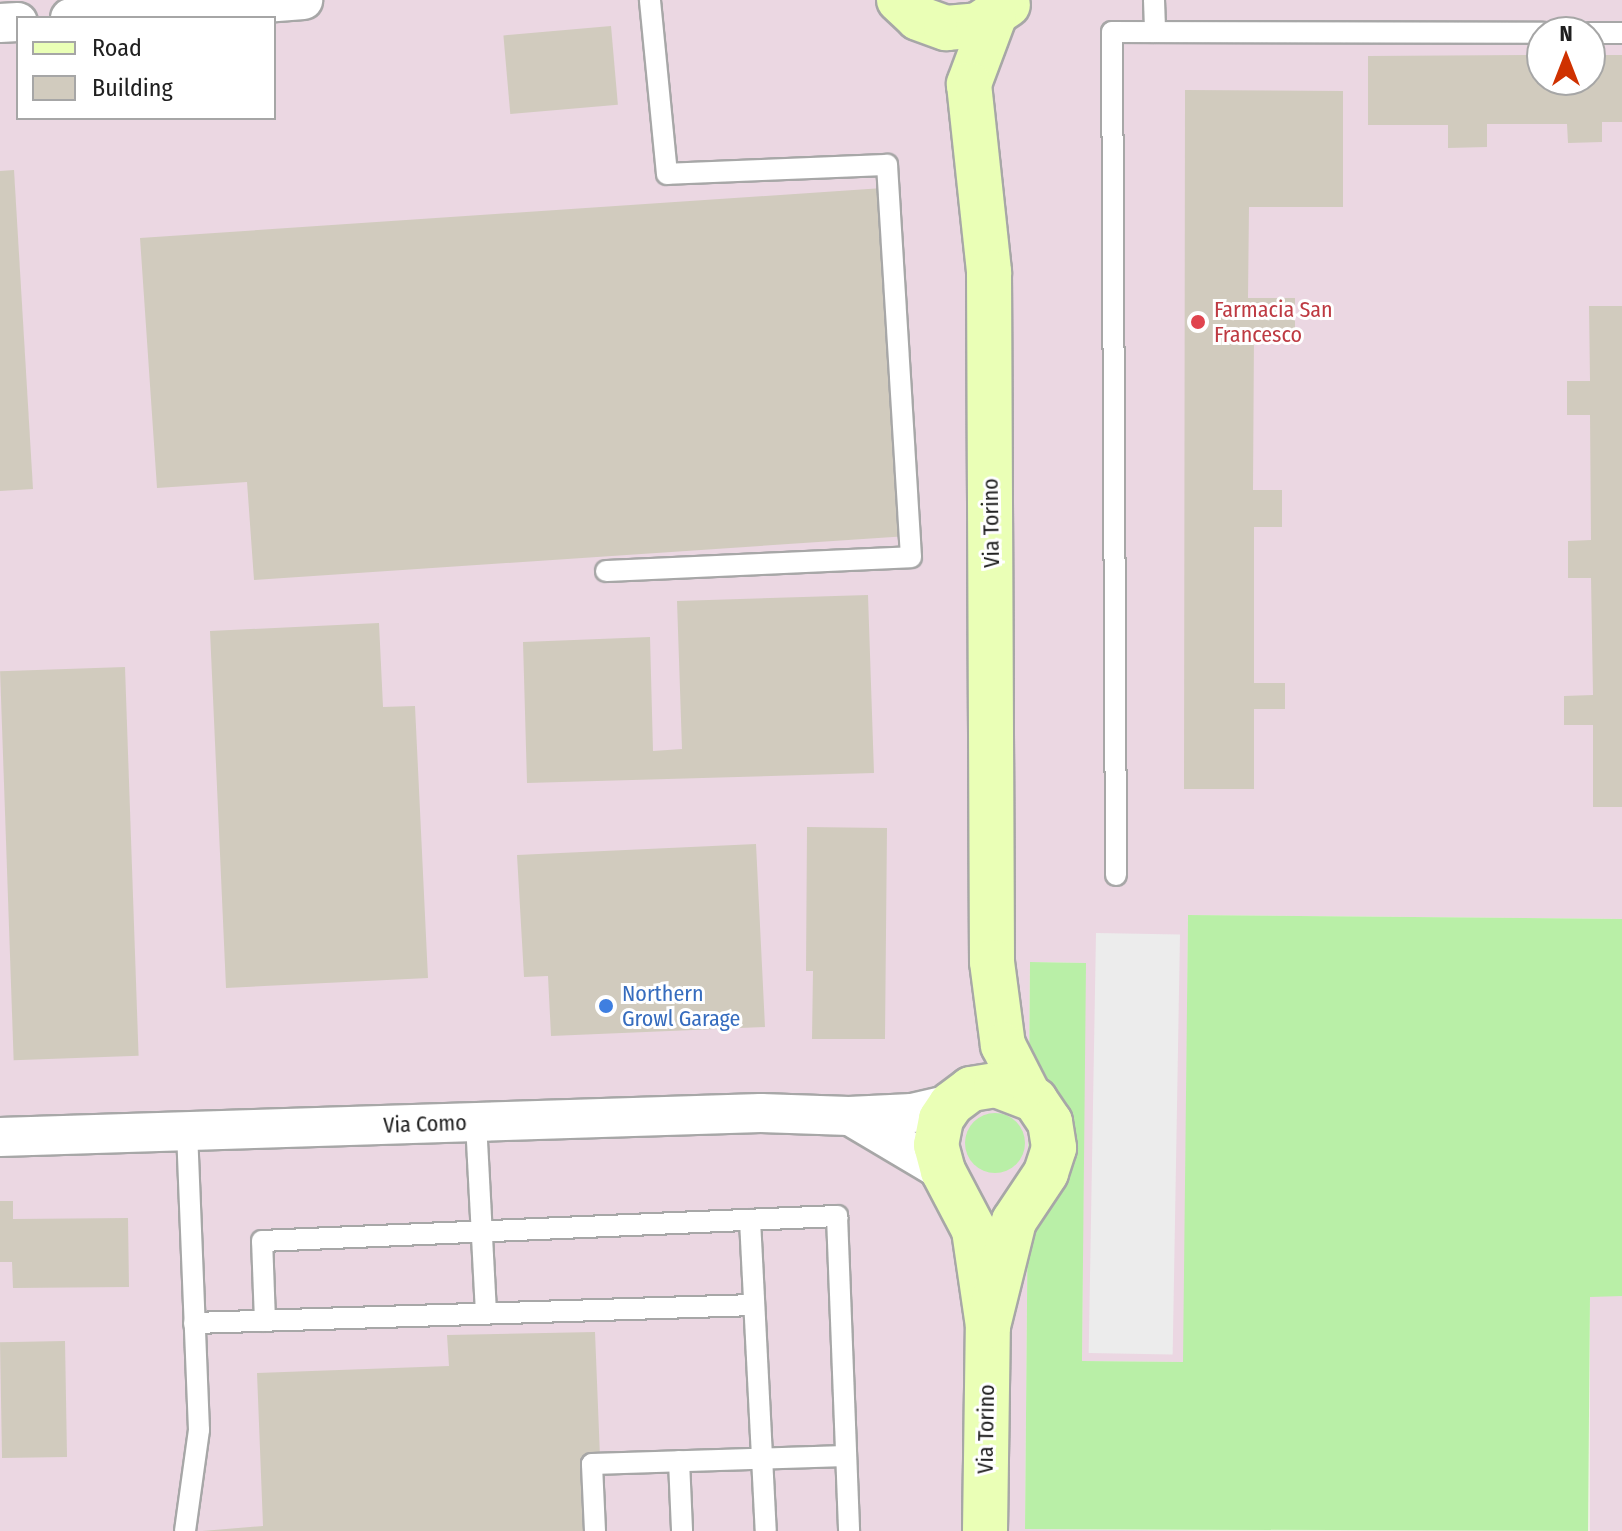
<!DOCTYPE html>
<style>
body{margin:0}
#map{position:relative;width:1622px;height:1531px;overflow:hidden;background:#f1f0e5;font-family:"Fira Sans Condensed",sans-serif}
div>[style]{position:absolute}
.industrial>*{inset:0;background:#ebd7e2;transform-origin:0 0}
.grass>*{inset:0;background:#b9efa7}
.round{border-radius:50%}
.parking>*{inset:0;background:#ececec;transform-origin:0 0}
.building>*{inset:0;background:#d1cbbe;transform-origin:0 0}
.roads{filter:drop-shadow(2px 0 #a7a7a7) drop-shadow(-2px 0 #a7a7a7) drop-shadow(0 2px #a7a7a7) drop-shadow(0 -2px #a7a7a7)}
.lane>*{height:20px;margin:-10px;padding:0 10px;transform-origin:10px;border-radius:10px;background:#fff}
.street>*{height:38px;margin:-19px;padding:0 19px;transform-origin:19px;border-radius:19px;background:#fff}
.secondary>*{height:44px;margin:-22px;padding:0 22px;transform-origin:22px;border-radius:22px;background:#eaffb6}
.dots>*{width:22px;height:22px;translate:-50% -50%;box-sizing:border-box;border:4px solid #fff;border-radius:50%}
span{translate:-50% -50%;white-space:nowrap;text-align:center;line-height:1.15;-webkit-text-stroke:6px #fff;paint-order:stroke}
.health-label{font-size:22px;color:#be3a42}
.left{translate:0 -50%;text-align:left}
.street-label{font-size:22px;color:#202020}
.shop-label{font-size:22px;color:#366cbe}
.legend{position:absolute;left:16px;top:16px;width:260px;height:104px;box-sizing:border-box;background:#fff;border:2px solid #a6a6a6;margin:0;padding:10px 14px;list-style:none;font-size:24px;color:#202020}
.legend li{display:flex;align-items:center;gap:16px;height:40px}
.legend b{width:40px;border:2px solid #a6a6a6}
.north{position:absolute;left:1526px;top:16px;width:80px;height:80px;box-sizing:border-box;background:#fff;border:2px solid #a6a6a6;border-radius:50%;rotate:0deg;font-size:22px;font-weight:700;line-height:32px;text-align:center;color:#202020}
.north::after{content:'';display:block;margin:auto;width:28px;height:36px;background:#cf3100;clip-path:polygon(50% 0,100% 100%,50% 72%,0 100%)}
</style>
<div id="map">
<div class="industrial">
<div style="clip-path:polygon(evenodd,0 0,1622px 0,1622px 919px,1188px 915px,1184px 1362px,1082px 1361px,1085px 963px,1030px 962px,1025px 1529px,1216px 1531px,0 1531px,0 0,18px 18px,274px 18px,274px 118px,18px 118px,18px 18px,0 0,1542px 32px,1590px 32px,1590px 80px,1542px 80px,1542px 32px)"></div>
<div style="left:1590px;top:1296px;width:32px;height:235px"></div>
</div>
<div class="grass">
<div style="clip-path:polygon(1188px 915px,1622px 919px,1622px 1296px,1590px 1297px,1588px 1531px,1025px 1529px,1030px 962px,1086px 963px,1082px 1361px,1183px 1362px)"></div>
<div class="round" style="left:965px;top:1113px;width:60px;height:60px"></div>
</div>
<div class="parking">
<div style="left:1096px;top:933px;width:84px;height:420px;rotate:1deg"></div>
</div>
<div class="building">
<div style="left:611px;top:26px;width:79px;height:108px;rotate:85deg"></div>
<div style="clip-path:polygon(1542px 55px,1542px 80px,1590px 80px,1590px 55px,1622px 55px,1622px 122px,1602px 122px,1602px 142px,1568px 143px,1567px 124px,1487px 124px,1487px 147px,1448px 148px,1448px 125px,1368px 125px,1368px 56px)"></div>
<div style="clip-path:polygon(1185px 90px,1343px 91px,1343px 207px,1249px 207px,1248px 298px,1295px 298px,1295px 334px,1254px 334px,1253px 490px,1282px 490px,1282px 527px,1254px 527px,1254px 683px,1285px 683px,1285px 709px,1254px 709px,1254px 789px,1184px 789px)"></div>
<div style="clip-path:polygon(14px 170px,33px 489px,0 491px,0 171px)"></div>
<div style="clip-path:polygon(883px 188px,908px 536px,254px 580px,247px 482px,157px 488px,140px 238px)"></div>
<div style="clip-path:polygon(1589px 306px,1622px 306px,1622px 807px,1593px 807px,1593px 725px,1564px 725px,1564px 696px,1593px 695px,1591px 578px,1568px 578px,1568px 541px,1591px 540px,1590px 415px,1567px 415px,1567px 381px,1590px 381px)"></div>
<div style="clip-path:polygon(868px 595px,874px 773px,527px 783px,523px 642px,650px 637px,653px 751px,682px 749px,677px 601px)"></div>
<div style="clip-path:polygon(379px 623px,383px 707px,415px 706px,428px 978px,226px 988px,210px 631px)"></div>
<div style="left:125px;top:667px;width:389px;height:125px;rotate:88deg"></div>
<div style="clip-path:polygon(807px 827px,887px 828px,885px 1039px,812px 1039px,813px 971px,806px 971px)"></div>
<div style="clip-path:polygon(756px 844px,765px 1027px,551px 1036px,548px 976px,524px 977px,517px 855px)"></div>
<div style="clip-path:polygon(0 1201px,13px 1201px,13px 1219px,128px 1218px,129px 1287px,13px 1288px,12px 1262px,0 1262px)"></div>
<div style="clip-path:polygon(595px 1332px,600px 1457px,583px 1455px,586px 1531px,202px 1531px,263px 1526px,257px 1373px,449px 1366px,447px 1335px)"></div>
<div style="left:65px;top:1341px;width:116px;height:65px;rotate:89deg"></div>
</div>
<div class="roads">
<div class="lane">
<div style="left:1154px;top:0;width:32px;rotate:88deg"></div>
<div style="left:1590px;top:33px;width:32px"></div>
<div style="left:606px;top:571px;width:305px;rotate:-2.6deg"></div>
<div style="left:911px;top:557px;width:393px;rotate:-93.5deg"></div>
<div style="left:887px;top:165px;width:220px;rotate:177.7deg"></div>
<div style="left:667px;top:174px;width:175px;rotate:-95.6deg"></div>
<div style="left:1116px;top:875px;width:843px;rotate:-90.27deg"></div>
<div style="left:1112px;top:32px;width:430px;rotate:0.1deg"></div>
<div style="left:476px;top:1122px;width:192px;rotate:87deg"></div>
<div style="left:750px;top:1220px;width:311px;rotate:87.1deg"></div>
<div style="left:265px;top:1321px;width:80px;rotate:-92.1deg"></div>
<div style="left:262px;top:1241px;width:576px;rotate:-2.49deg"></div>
<div style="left:837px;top:1216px;width:315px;rotate:87.8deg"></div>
<div style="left:194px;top:1323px;width:560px;rotate:-1.84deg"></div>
<div style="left:679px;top:1461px;width:70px;rotate:87.5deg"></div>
<div style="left:185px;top:1531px;width:102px;rotate:-82.1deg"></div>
<div style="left:199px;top:1430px;width:299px;rotate:-92.3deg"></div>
<div style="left:595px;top:1531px;width:67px;rotate:-92.6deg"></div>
<div style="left:592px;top:1464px;width:254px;rotate:-1.8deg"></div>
</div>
<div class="street">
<div style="left:70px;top:18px;width:234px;rotate:-4.4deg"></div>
<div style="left:0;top:23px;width:18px;rotate:-3deg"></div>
<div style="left:852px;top:1117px;width:106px;rotate:30.7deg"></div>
<div style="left:0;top:1137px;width:761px;rotate:-1.81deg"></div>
<div style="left:761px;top:1113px;width:88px;rotate:2deg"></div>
<div style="left:849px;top:1116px;width:63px;rotate:-2.7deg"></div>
<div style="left:912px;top:1113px;width:40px;rotate:-13deg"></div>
</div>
<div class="secondary">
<div style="left:899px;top:0;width:26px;rotate:43deg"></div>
<div style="left:918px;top:18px;width:30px;rotate:20deg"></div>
<div style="left:946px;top:28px;width:32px;rotate:-5deg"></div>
<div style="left:978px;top:25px;width:36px;rotate:-34deg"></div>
<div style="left:994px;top:17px;width:72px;rotate:110.5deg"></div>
<div style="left:969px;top:84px;width:189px;rotate:83.9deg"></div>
<div style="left:989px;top:272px;width:690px;rotate:89.75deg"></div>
<div style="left:992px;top:962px;width:84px;rotate:82.5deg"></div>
<div style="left:1003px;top:1045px;width:55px;rotate:63deg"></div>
<div style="left:985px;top:1531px;width:205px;rotate:-89.2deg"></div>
<div style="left:988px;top:1326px;width:97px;rotate:-98.3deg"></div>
<div style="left:974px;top:1230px;width:67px;rotate:-117.7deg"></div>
<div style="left:943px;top:1171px;width:27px;rotate:-105deg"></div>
<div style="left:936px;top:1145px;width:26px;rotate:-79deg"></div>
<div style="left:941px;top:1119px;width:18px;rotate:-56deg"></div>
<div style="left:951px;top:1104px;width:25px;rotate:-37deg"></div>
<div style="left:971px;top:1089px;width:25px;rotate:-9deg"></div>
<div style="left:996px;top:1085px;width:42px;rotate:21deg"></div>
<div style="left:1035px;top:1100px;width:27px;rotate:56deg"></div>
<div style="left:1050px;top:1122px;width:26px;rotate:81deg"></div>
<div style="left:1054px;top:1148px;width:26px;rotate:108deg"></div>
<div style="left:1046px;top:1173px;width:58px;rotate:123.7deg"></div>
<div style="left:1014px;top:1221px;width:108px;rotate:103.9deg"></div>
</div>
</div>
<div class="dots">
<div style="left:1198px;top:322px;background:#e0444e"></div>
<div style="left:606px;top:1006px;background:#3f7fe0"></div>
</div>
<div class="health-label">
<span class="left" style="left:1214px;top:322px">Farmacia San<br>Francesco</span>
</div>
<div class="street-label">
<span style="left:991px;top:523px;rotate:-91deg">Via Torino</span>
<span style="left:425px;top:1124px;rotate:-2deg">Via Como</span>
<span style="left:986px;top:1429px;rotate:-89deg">Via Torino</span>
</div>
<div class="shop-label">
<span class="left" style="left:622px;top:1006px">Northern<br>Growl Garage</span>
</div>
<ul class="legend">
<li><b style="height:10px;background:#eaffb6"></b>Road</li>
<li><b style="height:22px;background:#d1cbbe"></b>Building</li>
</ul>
<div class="north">N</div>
</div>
